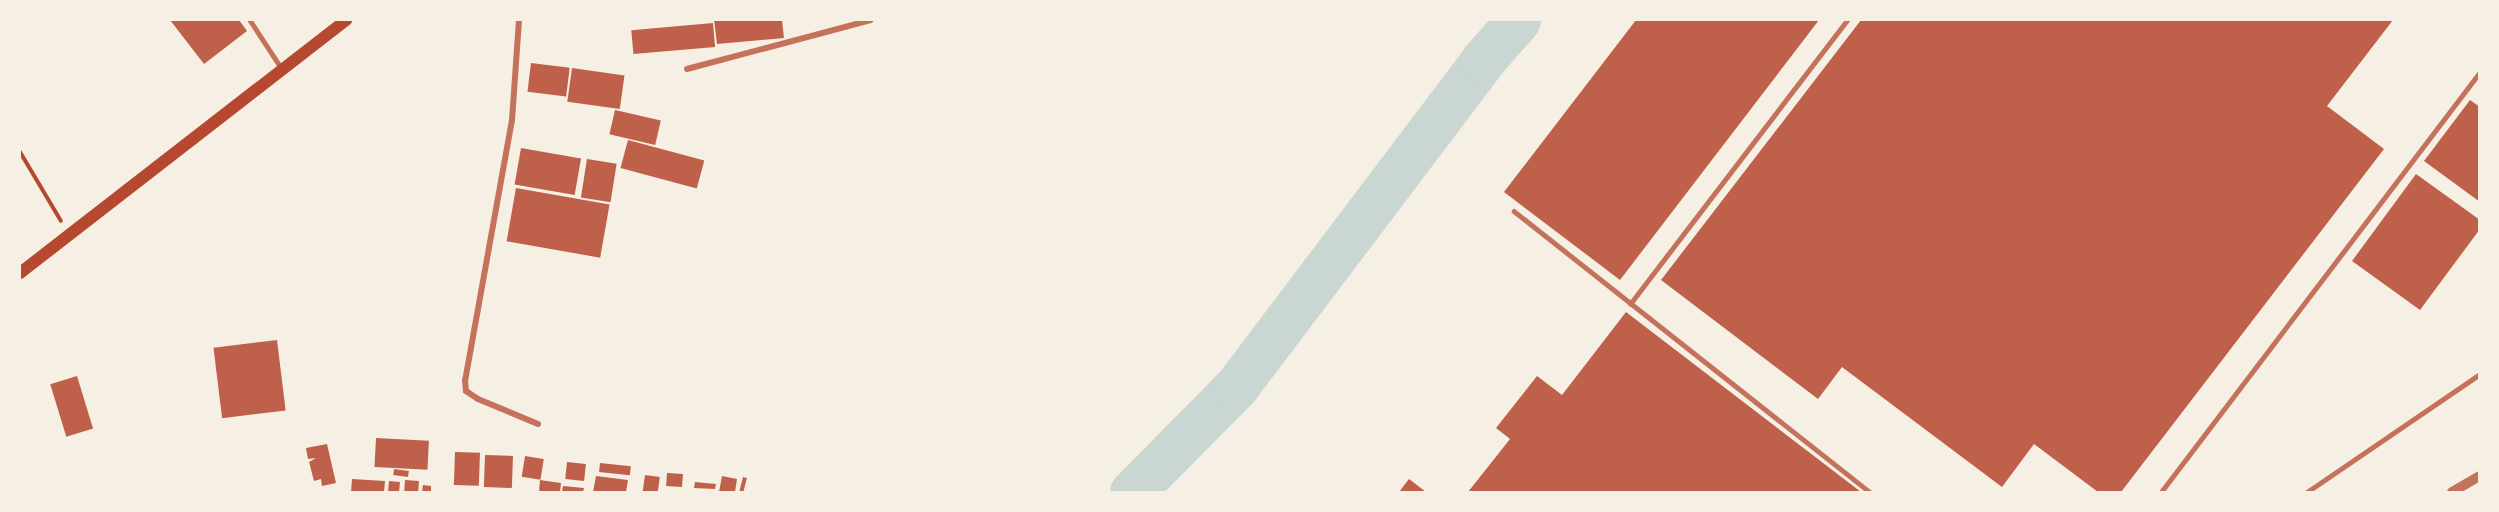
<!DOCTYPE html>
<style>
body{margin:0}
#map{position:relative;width:2499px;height:512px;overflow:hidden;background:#f6efe4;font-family:"Alegreya Sans",sans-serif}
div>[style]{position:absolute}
.river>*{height:45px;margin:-22.5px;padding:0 22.5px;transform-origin:22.5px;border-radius:22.5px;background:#c9d6d2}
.building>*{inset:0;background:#bf614a;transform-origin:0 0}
.path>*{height:4px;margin:-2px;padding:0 2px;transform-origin:2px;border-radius:2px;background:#b5482f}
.service>*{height:4.5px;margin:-2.25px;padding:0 2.25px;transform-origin:2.25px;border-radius:2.25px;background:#c5725c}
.minor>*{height:6px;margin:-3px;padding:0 3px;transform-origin:3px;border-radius:3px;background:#c5725c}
.tertiary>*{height:10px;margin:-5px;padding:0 5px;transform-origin:5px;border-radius:5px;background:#c5725c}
.secondary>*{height:12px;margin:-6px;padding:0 6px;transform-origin:6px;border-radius:6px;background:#b5482f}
span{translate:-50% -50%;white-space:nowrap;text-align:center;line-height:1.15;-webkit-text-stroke:6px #f6efe4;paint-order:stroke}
.frame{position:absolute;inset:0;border:21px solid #f6efe4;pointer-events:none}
</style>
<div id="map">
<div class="river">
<div style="left:1132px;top:492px;width:148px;rotate:-45.3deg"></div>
<div style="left:1236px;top:387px;width:410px;rotate:-52.9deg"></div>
<div style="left:1483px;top:60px;width:53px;rotate:-48.8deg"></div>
</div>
<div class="building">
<div style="clip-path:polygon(170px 20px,239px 20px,247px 31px,204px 64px)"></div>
<div style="clip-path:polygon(714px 20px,782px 20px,784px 38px,717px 44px)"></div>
<div style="clip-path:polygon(1636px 20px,1819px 20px,1620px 280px,1504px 192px)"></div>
<div style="clip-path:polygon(1861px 20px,2393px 20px,2327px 106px,2384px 149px,2121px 492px,2098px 492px,2034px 444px,2002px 487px,1842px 367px,1818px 399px,1661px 280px)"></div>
<div style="left:713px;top:23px;width:24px;height:82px;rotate:85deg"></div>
<div style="left:531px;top:63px;width:39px;height:29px;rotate:7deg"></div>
<div style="left:572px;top:68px;width:53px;height:34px;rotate:8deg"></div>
<div style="clip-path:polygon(2470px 100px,2480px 107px,2480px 202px,2424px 161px)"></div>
<div style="left:615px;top:110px;width:47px;height:25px;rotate:13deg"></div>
<div style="left:628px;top:140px;width:79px;height:29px;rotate:15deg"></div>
<div style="left:521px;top:148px;width:61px;height:37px;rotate:10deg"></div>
<div style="left:587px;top:159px;width:30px;height:39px;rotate:9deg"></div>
<div style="clip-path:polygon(2416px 174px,2480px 220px,2480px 229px,2420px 310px,2352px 261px)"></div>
<div style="left:516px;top:188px;width:95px;height:54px;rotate:10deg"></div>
<div style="clip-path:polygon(1626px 312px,1861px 492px,1468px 492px,1510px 439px,1496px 428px,1537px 376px,1562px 395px)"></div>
<div style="left:277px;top:340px;width:71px;height:64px;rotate:83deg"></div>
<div style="left:77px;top:376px;width:55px;height:28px;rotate:73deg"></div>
<div style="left:376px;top:438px;width:53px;height:29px;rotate:3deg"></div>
<div style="clip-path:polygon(327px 444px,336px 483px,322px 486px,321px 479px,314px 481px,309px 462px,316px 458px,308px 459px,306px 448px)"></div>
<div style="left:455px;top:452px;width:25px;height:33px;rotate:2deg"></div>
<div style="left:485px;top:455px;width:28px;height:32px;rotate:2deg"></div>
<div style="left:525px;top:456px;width:19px;height:21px;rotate:9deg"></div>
<div style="left:567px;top:462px;width:19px;height:17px;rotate:6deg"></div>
<div style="left:600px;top:463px;width:31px;height:9px;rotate:6deg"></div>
<div style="left:394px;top:469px;width:15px;height:6px;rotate:8deg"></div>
<div style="left:667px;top:473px;width:16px;height:13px;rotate:4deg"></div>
<div style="left:645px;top:475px;width:15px;height:17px;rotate:8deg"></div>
<div style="clip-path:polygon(596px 476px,628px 480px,626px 492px,593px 492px)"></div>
<div style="clip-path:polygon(722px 476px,737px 479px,735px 492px,719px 492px)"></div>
<div style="left:743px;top:477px;width:4px;height:16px;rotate:14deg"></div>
<div style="clip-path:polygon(352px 479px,385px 481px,384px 492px,351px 492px)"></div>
<div style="clip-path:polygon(1409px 479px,1426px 492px,1399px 492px)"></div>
<div style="left:405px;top:480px;width:14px;height:12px;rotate:4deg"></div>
<div style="clip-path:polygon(540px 480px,561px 483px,560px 492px,539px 492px)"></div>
<div style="left:389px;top:481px;width:11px;height:10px;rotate:5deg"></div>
<div style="clip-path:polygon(695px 482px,716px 484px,715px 489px,694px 488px)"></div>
<div style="clip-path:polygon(423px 485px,431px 486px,431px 492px,422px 492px)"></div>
<div style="clip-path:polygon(563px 486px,584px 488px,583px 492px,562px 492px)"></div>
</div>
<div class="path">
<div style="left:20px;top:152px;width:80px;rotate:59.3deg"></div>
</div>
<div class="service">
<div style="left:250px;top:20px;width:59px;rotate:56.9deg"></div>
<div style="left:1514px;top:211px;width:454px;rotate:38.3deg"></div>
<div style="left:1630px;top:304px;width:357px;rotate:-52.6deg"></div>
<div style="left:2161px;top:492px;width:527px;rotate:-52.78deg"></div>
<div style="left:2307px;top:492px;width:209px;rotate:-34.3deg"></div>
</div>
<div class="minor">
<div style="left:519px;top:20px;width:100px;rotate:94deg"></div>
<div style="left:512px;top:120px;width:264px;rotate:100.2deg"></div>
<div style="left:465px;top:380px;width:11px;rotate:85deg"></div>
<div style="left:466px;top:391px;width:14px;rotate:34deg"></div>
<div style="left:478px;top:399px;width:65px;rotate:22.6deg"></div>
<div style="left:687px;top:69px;width:190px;rotate:-14.9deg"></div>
</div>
<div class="tertiary">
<div style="left:2452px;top:492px;width:32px;rotate:-30deg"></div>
</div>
<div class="secondary">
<div style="left:20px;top:273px;width:413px;rotate:-37.8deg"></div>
</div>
<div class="frame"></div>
</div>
